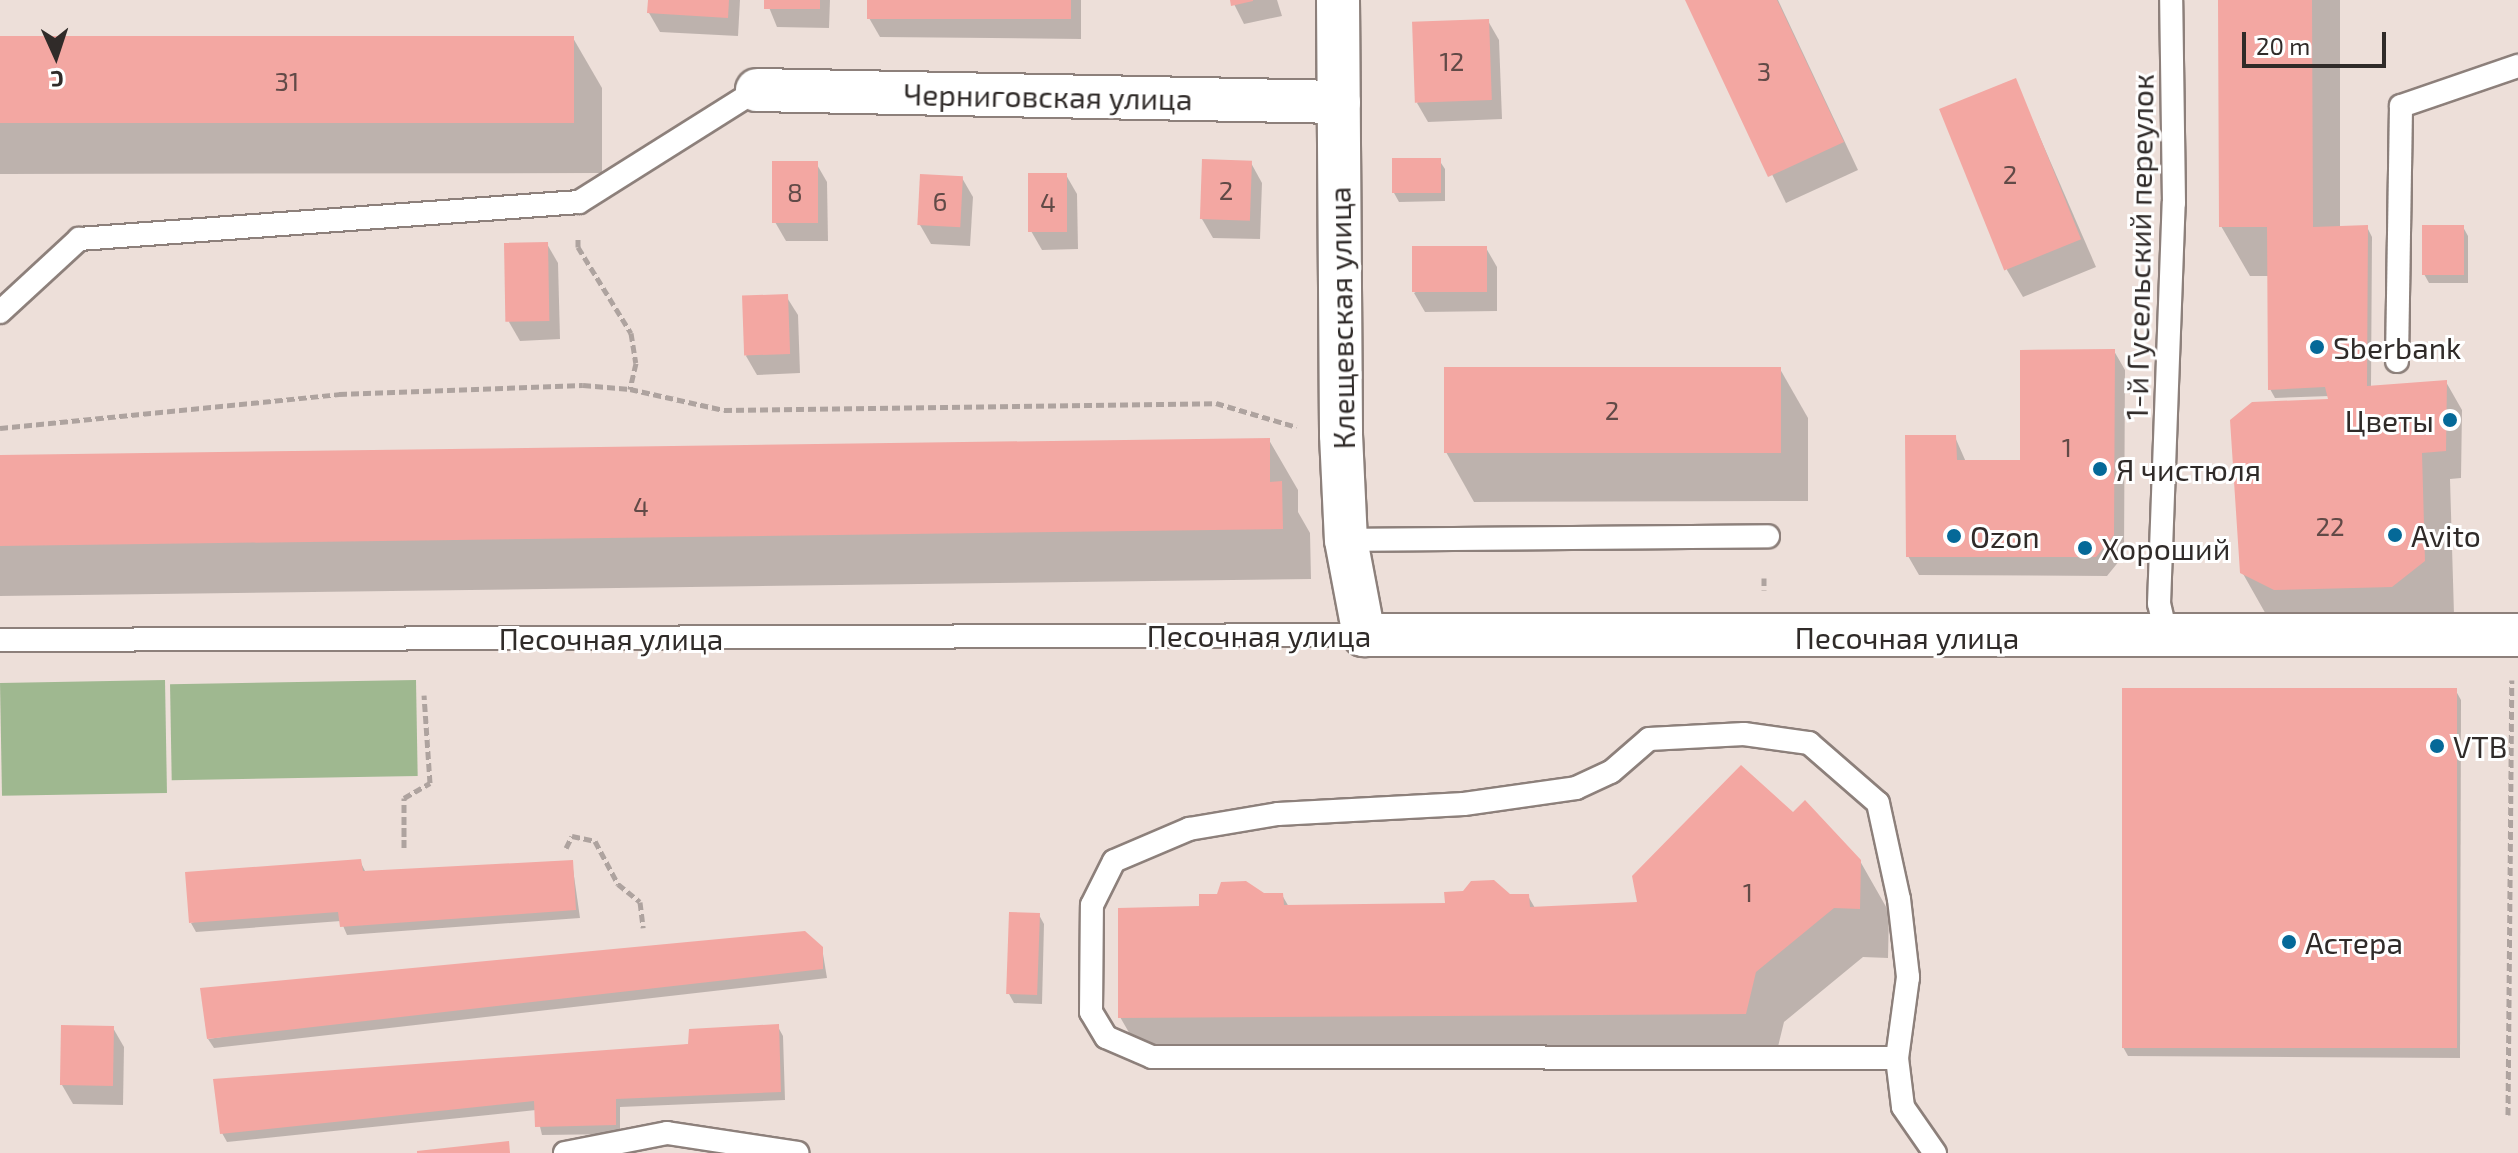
<!DOCTYPE html>
<meta charset="utf-8">
<style>
body{margin:0}
#map{position:relative;width:2518px;height:1153px;overflow:hidden;background:#eddfd9;font-family:"Exo 2",sans-serif}
div>[style]{position:absolute}
.green>*{inset:0;background:#9fb890;transform-origin:0 0}
.shadow>*{inset:0;background:#0003}
.building>*{inset:0;background:#f3a7a2;transform-origin:0 0}
.path>*{height:5px;margin-top:-2.5px;transform-origin:0;background:repeating-linear-gradient(90deg,#aea39f 0 8px,transparent 0 12px)}
.roads{filter:drop-shadow(2px 0 #8d807b) drop-shadow(-2px 0 #8d807b) drop-shadow(0 2px #8d807b) drop-shadow(0 -2px #8d807b)}
.service>*{height:22px;margin:-11px;padding:0 11px;transform-origin:11px;border-radius:11px;background:#fff}
.minor>*{height:42px;margin:-21px;padding:0 21px;transform-origin:21px;border-radius:21px;background:#fff}
.dots>*{width:22px;height:22px;translate:-50% -50%;box-sizing:border-box;border:4px solid #fff;border-radius:50%}
span{translate:-50% -50%;white-space:nowrap;text-align:center;line-height:1.15;-webkit-text-stroke:6px #fff;paint-order:stroke}
.number-label{font-size:26px;color:#614a47}
.number-label span{-webkit-text-stroke-width:0}
.street-label{font-size:30px;color:#302b29}
.poi-label{font-size:30px;color:#302b29}
.left{translate:0 -50%;text-align:left}
.right{translate:-100% -50%;text-align:right}
.north{position:absolute;left:16px;top:16px;width:80px;height:80px;-webkit-text-stroke:6px #fff;paint-order:stroke;rotate:177deg;font-size:22px;font-weight:700;line-height:32px;text-align:center;color:#302b29}
.north::after{content:'';display:block;margin:auto;width:28px;height:36px;background:#302b29;clip-path:polygon(50% 0,100% 100%,50% 72%,0 100%)}
.scale{position:absolute;left:2242px;top:32px;width:144px;height:36px;box-sizing:border-box;border:4px solid #302b29;border-top:0;padding-left:10px;font-size:24px;line-height:28px;white-space:nowrap;color:#302b29;-webkit-text-stroke:6px #fff;paint-order:stroke}
</style>
<div id="map">
<div class="green">
<div style="left:165px;top:680px;width:113px;height:165px;rotate:89deg"></div>
<div style="left:416px;top:680px;width:96px;height:246px;rotate:89deg"></div>
</div>
<div class="shadow">
<div style="clip-path:polygon(650px 0,740px 0,738px 36px,660px 32px,649px 13px)"></div>
<div style="clip-path:polygon(766px 0,830px 0,829px 28px,777px 27px)"></div>
<div style="clip-path:polygon(869px 0,1081px 0,1081px 39px,880px 37px,869px 18px)"></div>
<div style="clip-path:polygon(1232px 0,1277px 0,1282px 16px,1244px 24px)"></div>
<div style="clip-path:polygon(1687px 0,1778px 0,1858px 170px,1786px 203px)"></div>
<div style="clip-path:polygon(2220px 0,2340px 0,2340px 228px,2367px 227px,2372px 237px,2371px 388px,2446px 382px,2462px 410px,2461px 478px,2450px 479px,2454px 614px,2272px 625px,2242px 572px,2332px 402px,2330px 396px,2275px 398px,2270px 389px,2269px 276px,2250px 276px,2221px 226px)"></div>
<div style="clip-path:polygon(1488px 21px,1499px 40px,1502px 119px,1428px 122px,1417px 103px)"></div>
<div style="clip-path:polygon(573px 38px,602px 88px,602px 173px,0 174px,0 40px)"></div>
<div style="clip-path:polygon(2015px 80px,2096px 267px,2023px 297px,2007px 270px)"></div>
<div style="clip-path:polygon(1439px 160px,1445px 169px,1445px 201px,1399px 202px,1394px 193px)"></div>
<div style="clip-path:polygon(816px 163px,827px 182px,828px 241px,786px 241px,775px 222px)"></div>
<div style="clip-path:polygon(1251px 163px,1262px 183px,1260px 239px,1213px 238px,1202px 219px)"></div>
<div style="clip-path:polygon(1066px 175px,1077px 194px,1078px 249px,1042px 250px,1031px 231px)"></div>
<div style="clip-path:polygon(962px 178px,973px 197px,970px 246px,931px 244px,920px 225px)"></div>
<div style="clip-path:polygon(2463px 227px,2468px 236px,2468px 283px,2429px 283px,2424px 274px)"></div>
<div style="clip-path:polygon(547px 244px,558px 263px,560px 339px,520px 341px,509px 322px)"></div>
<div style="clip-path:polygon(1486px 248px,1497px 267px,1497px 311px,1425px 312px,1414px 293px)"></div>
<div style="clip-path:polygon(786px 296px,798px 315px,800px 373px,757px 375px,746px 356px)"></div>
<div style="clip-path:polygon(2114px 351px,2125px 370px,2124px 555px,2107px 576px,1919px 575px,1908px 556px,1955px 437px,1966px 462px,2022px 462px)"></div>
<div style="clip-path:polygon(1780px 369px,1808px 418px,1808px 501px,1474px 502px,1446px 452px)"></div>
<div style="clip-path:polygon(1269px 440px,1298px 490px,1298px 512px,1310px 533px,1311px 579px,0 596px,0 457px)"></div>
<div style="clip-path:polygon(2456px 691px,2461px 700px,2460px 1058px,2128px 1056px,2123px 1047px)"></div>
<div style="clip-path:polygon(1793px 815px,1860px 861px,1889px 912px,1888px 958px,1863px 957px,1784px 1022px,1774px 1063px,1149px 1067px,1120px 1017px,1201px 908px,1282px 895px,1289px 907px,1447px 905px,1528px 896px,1535px 908px,1640px 904px)"></div>
<div style="clip-path:polygon(360px 861px,366px 873px,572px 862px,580px 918px,347px 935px,341px 921px,196px 932px,191px 923px)"></div>
<div style="clip-path:polygon(1039px 915px,1044px 924px,1042px 1004px,1014px 1003px,1009px 994px)"></div>
<div style="clip-path:polygon(822px 948px,827px 978px,214px 1048px,208px 1039px)"></div>
<div style="clip-path:polygon(778px 1027px,783px 1036px,785px 1100px,620px 1107px,620px 1134px,542px 1135px,536px 1110px,227px 1142px,222px 1133px)"></div>
<div style="clip-path:polygon(113px 1028px,124px 1047px,123px 1105px,73px 1104px,62px 1085px)"></div>
</div>
<div class="building">
<div style="clip-path:polygon(648px 0,729px 0,728px 18px,647px 13px)"></div>
<div style="left:764px;top:0;width:56px;height:9px"></div>
<div style="left:867px;top:0;width:204px;height:19px"></div>
<div style="clip-path:polygon(1230px 0,1253px 0,1253px 1px,1231px 6px)"></div>
<div style="clip-path:polygon(1685px 0,1777px 0,1844px 142px,1768px 177px)"></div>
<div style="clip-path:polygon(2218px 0,2312px 0,2313px 227px,2368px 225px,2367px 386px,2447px 380px,2446px 451px,2422px 453px,2425px 561px,2392px 587px,2274px 590px,2240px 573px,2230px 420px,2252px 402px,2328px 399px,2325px 387px,2268px 390px,2267px 227px,2219px 227px)"></div>
<div style="left:1489px;top:19px;width:81px;height:77px;rotate:88deg"></div>
<div style="left:574px;top:36px;width:87px;height:574px;rotate:90deg"></div>
<div style="left:2016px;top:78px;width:174px;height:83px;rotate:68deg"></div>
<div style="left:1392px;top:158px;width:49px;height:35px"></div>
<div style="left:1202px;top:159px;width:50px;height:60px;rotate:2deg"></div>
<div style="left:772px;top:161px;width:46px;height:62px"></div>
<div style="left:1028px;top:173px;width:39px;height:59px"></div>
<div style="left:920px;top:174px;width:43px;height:51px;rotate:3deg"></div>
<div style="left:2422px;top:225px;width:42px;height:50px"></div>
<div style="left:548px;top:242px;width:79px;height:44px;rotate:89deg"></div>
<div style="left:1487px;top:246px;width:46px;height:75px;rotate:90deg"></div>
<div style="left:788px;top:294px;width:60px;height:46px;rotate:88deg"></div>
<div style="clip-path:polygon(2115px 349px,2114px 535px,2096px 557px,1906px 557px,1905px 435px,1956px 435px,1957px 460px,2020px 460px,2020px 350px)"></div>
<div style="left:1444px;top:367px;width:337px;height:86px"></div>
<div style="clip-path:polygon(1270px 438px,1270px 482px,1282px 481px,1283px 529px,0 546px,0 455px)"></div>
<div style="left:2122px;top:688px;width:335px;height:360px"></div>
<div style="clip-path:polygon(1741px 765px,1793px 812px,1805px 800px,1861px 860px,1860px 909px,1834px 908px,1756px 972px,1746px 1014px,1118px 1018px,1118px 908px,1199px 906px,1199px 894px,1217px 894px,1221px 882px,1246px 881px,1264px 893px,1283px 893px,1284px 905px,1445px 903px,1444px 892px,1463px 891px,1471px 881px,1494px 880px,1510px 894px,1529px 894px,1530px 907px,1637px 902px,1632px 876px)"></div>
<div style="clip-path:polygon(361px 859px,363px 871px,573px 860px,576px 910px,340px 927px,338px 912px,189px 923px,185px 872px)"></div>
<div style="left:1009px;top:912px;width:31px;height:82px;rotate:2deg"></div>
<div style="clip-path:polygon(805px 931px,823px 947px,823px 969px,207px 1039px,200px 988px)"></div>
<div style="clip-path:polygon(779px 1024px,781px 1092px,616px 1099px,616px 1125px,535px 1127px,534px 1101px,220px 1134px,213px 1079px,688px 1044px,689px 1029px)"></div>
<div style="left:61px;top:1025px;width:53px;height:60px;rotate:1deg"></div>
<div style="clip-path:polygon(509px 1141px,510px 1153px,417px 1153px,417px 1151px)"></div>
</div>
<div class="path">
<div style="left:578px;top:239px;width:8px;rotate:90deg"></div>
<div style="left:578px;top:247px;width:101px;rotate:58.4deg"></div>
<div style="left:631px;top:333px;width:30px;rotate:81deg"></div>
<div style="left:636px;top:363px;width:27px;rotate:103deg"></div>
<div style="left:0;top:428px;width:341px;rotate:-5.7deg"></div>
<div style="left:339px;top:394px;width:244px;rotate:-2.1deg"></div>
<div style="left:583px;top:385px;width:47px;rotate:4.9deg"></div>
<div style="left:630px;top:389px;width:96px;rotate:12.6deg"></div>
<div style="left:724px;top:410px;width:492px;rotate:-0.8deg"></div>
<div style="left:1216px;top:403px;width:84px;rotate:16.5deg"></div>
<div style="left:1764px;top:578px;width:12px;rotate:90deg"></div>
<div style="left:404px;top:848px;width:50px;rotate:-90deg"></div>
<div style="left:404px;top:798px;width:30px;rotate:-30deg"></div>
<div style="left:430px;top:783px;width:88px;rotate:-93.9deg"></div>
<div style="left:566px;top:848px;width:13px;rotate:-63deg"></div>
<div style="left:572px;top:836px;width:24px;rotate:12deg"></div>
<div style="left:595px;top:841px;width:49px;rotate:61.9deg"></div>
<div style="left:618px;top:884px;width:28px;rotate:39deg"></div>
<div style="left:640px;top:902px;width:26px;rotate:83deg"></div>
<div style="left:2508px;top:1115px;width:435px;rotate:-89.5deg"></div>
</div>
<div class="roads">
<div class="service">
<div style="left:0;top:312px;width:108px;rotate:-42.7deg"></div>
<div style="left:79px;top:239px;width:501px;rotate:-4.23deg"></div>
<div style="left:579px;top:202px;width:210px;rotate:-32.2deg"></div>
<div style="left:2397px;top:361px;width:255px;rotate:-89.1deg"></div>
<div style="left:2401px;top:106px;width:124px;rotate:-18.9deg"></div>
<div style="left:1346px;top:540px;width:422px;rotate:-0.5deg"></div>
<div style="left:2167px;top:638px;width:35px;rotate:-103deg"></div>
<div style="left:2159px;top:604px;width:401px;rotate:-87.9deg"></div>
<div style="left:2174px;top:203px;width:203px;rotate:-90.8deg"></div>
<div style="left:0;top:640px;width:1364px;rotate:-0.21deg"></div>
<div style="left:1897px;top:1058px;width:745px;rotate:-179.92deg"></div>
<div style="left:1152px;top:1057px;width:50px;rotate:-156.5deg"></div>
<div style="left:1106px;top:1037px;width:29px;rotate:-121deg"></div>
<div style="left:1091px;top:1012px;width:107px;rotate:-89.5deg"></div>
<div style="left:1092px;top:905px;width:49px;rotate:-63.4deg"></div>
<div style="left:1114px;top:861px;width:82px;rotate:-23.1deg"></div>
<div style="left:1189px;top:829px;width:90px;rotate:-9.6deg"></div>
<div style="left:1278px;top:814px;width:186px;rotate:-3.1deg"></div>
<div style="left:1464px;top:804px;width:113px;rotate:-8.1deg"></div>
<div style="left:1576px;top:788px;width:38px;rotate:-25deg"></div>
<div style="left:1611px;top:772px;width:50px;rotate:-41deg"></div>
<div style="left:1649px;top:739px;width:95px;rotate:-3deg"></div>
<div style="left:1744px;top:734px;width:66px;rotate:7.9deg"></div>
<div style="left:1809px;top:743px;width:91px;rotate:41deg"></div>
<div style="left:1878px;top:803px;width:98px;rotate:77.7deg"></div>
<div style="left:1899px;top:899px;width:79px;rotate:83.4deg"></div>
<div style="left:1908px;top:977px;width:82px;rotate:97.7deg"></div>
<div style="left:1897px;top:1058px;width:49px;rotate:83deg"></div>
<div style="left:1903px;top:1107px;width:56px;rotate:55.2deg"></div>
<div style="left:565px;top:1153px;width:104px;rotate:-11.1deg"></div>
<div style="left:667px;top:1133px;width:132px;rotate:8.7deg"></div>
</div>
<div class="minor">
<div style="left:1338px;top:0;width:435px;rotate:89.6deg"></div>
<div style="left:1341px;top:435px;width:105px;rotate:87.3deg"></div>
<div style="left:1346px;top:540px;width:97px;rotate:79.3deg"></div>
<div style="left:1364px;top:635px;width:1154px"></div>
<div style="left:757px;top:90px;width:582px;rotate:1.18deg"></div>
</div>
</div>
<div class="dots">
<div style="left:2317px;top:347px;background:#056998"></div>
<div style="left:2450px;top:420px;background:#056998"></div>
<div style="left:2100px;top:469px;background:#056998"></div>
<div style="left:2395px;top:535px;background:#056998"></div>
<div style="left:1954px;top:536px;background:#056998"></div>
<div style="left:2085px;top:548px;background:#056998"></div>
<div style="left:2437px;top:746px;background:#056998"></div>
<div style="left:2289px;top:942px;background:#056998"></div>
</div>
<div class="number-label">
<span style="left:1452px;top:61px">12</span>
<span style="left:1764px;top:71px">3</span>
<span style="left:287px;top:81px">31</span>
<span style="left:2010px;top:174px">2</span>
<span style="left:1226px;top:190px">2</span>
<span style="left:795px;top:192px">8</span>
<span style="left:940px;top:201px">6</span>
<span style="left:1048px;top:202px">4</span>
<span style="left:1612px;top:410px">2</span>
<span style="left:2067px;top:447px">1</span>
<span style="left:641px;top:506px">4</span>
<span style="left:2330px;top:526px">22</span>
<span style="left:1748px;top:892px">1</span>
</div>
<div class="street-label">
<span style="left:1048px;top:96px;rotate:1deg">Черниговская улица</span>
<span style="left:2139px;top:247px;rotate:-89deg">1-й Гусельский переулок</span>
<span style="left:1341px;top:318px;rotate:-91deg">Клещевская улица</span>
<span style="left:1259px;top:635px">Песочная улица</span>
<span style="left:1907px;top:637px">Песочная улица</span>
<span style="left:611px;top:638px">Песочная улица</span>
</div>
<div class="poi-label">
<span class="left" style="left:2333px;top:347px">Sberbank</span>
<span class="right" style="left:2434px;top:420px">Цветы</span>
<span class="left" style="left:2116px;top:469px">Я чистюля</span>
<span class="left" style="left:2411px;top:535px">Avito</span>
<span class="left" style="left:1970px;top:536px">Ozon</span>
<span class="left" style="left:2101px;top:548px">Хороший</span>
<span class="left" style="left:2453px;top:746px">VTB</span>
<span class="left" style="left:2305px;top:942px">Астера</span>
</div>
<div class="north">С</div>
<div class="scale">20 m</div>
</div>
